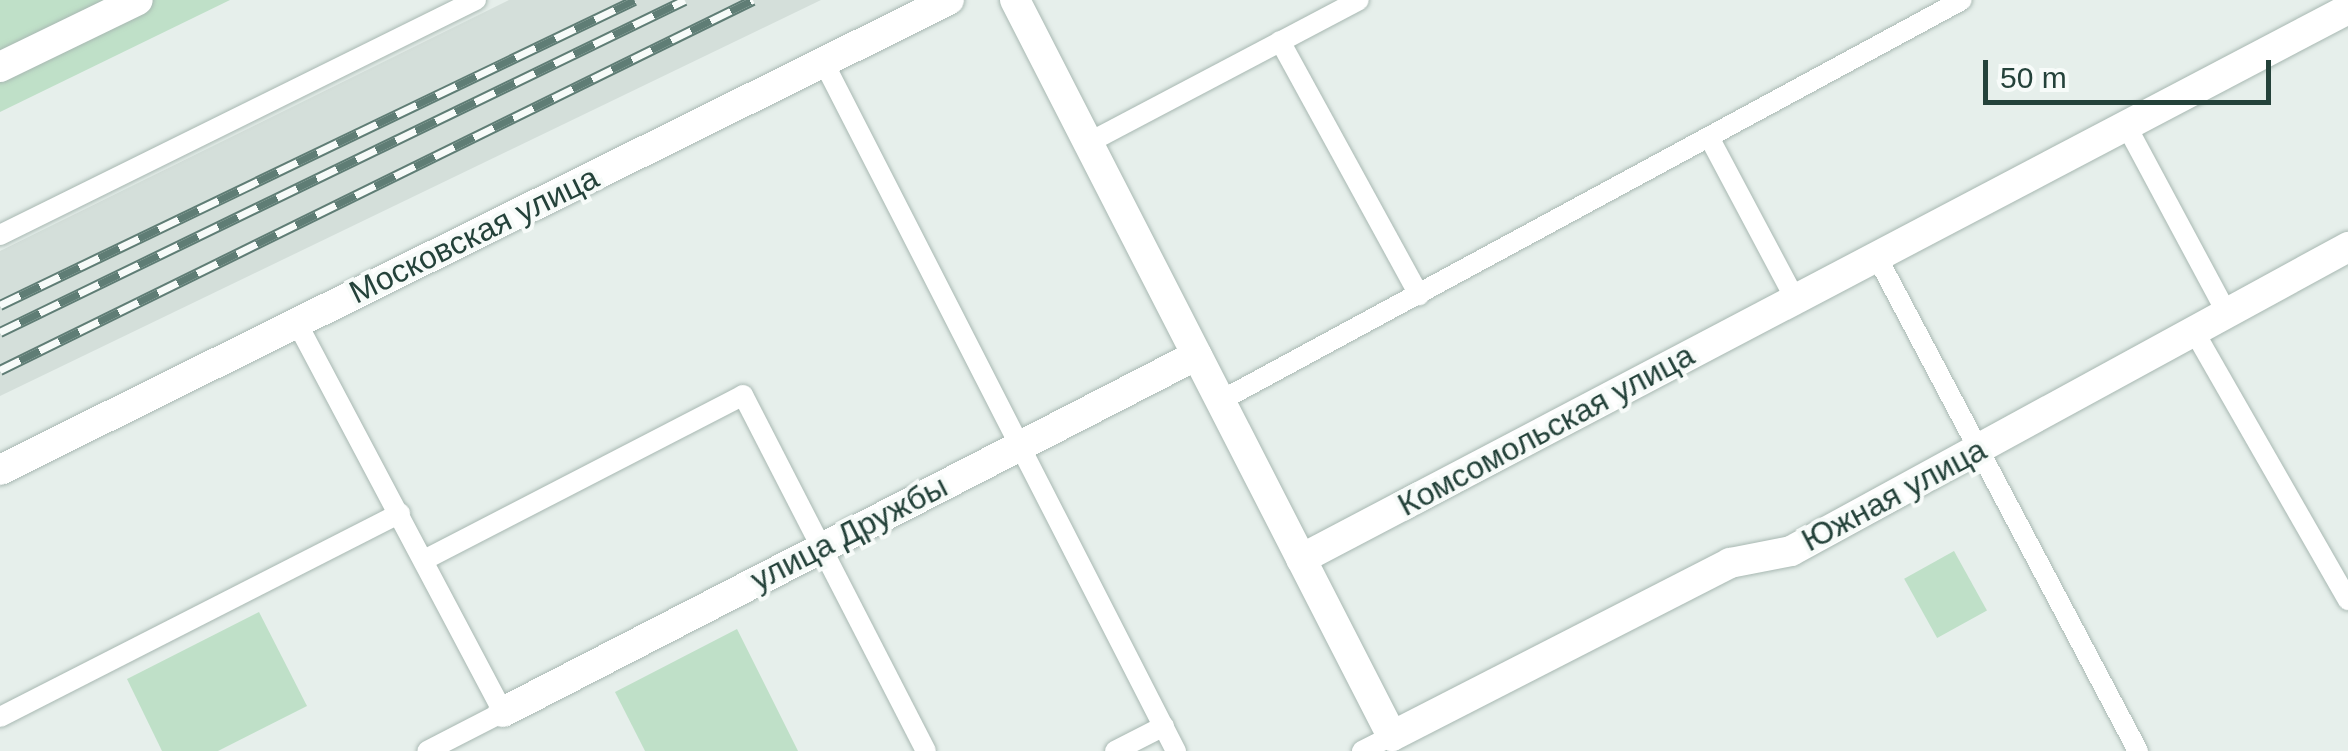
<!DOCTYPE html>
<meta charset="utf-8">
<style>
body{margin:0}
#map{position:relative;width:2348px;height:751px;overflow:hidden;background:#e6efeb;font-family:Arial,sans-serif}
div>[style]{position:absolute}
[style*='--x']{left:calc(var(--x)*1px);top:calc(var(--y)*1px);width:calc(var(--w)*1px);rotate:calc(var(--a)*1deg)}
.built>*{inset:0;background:#d4dfda}
.green>*{inset:0;background:#bfe0c8;transform-origin:0 0}
.roads{filter:drop-shadow(0 0 2px #a8b8b2) drop-shadow(0 0 2px #a8b8b2)}
.lane>*{height:20px;margin:-10px;padding:0 10px;transform-origin:10px;border-radius:10px;background:#fff}
.street>*{height:30px;margin:-15px;padding:0 15px;transform-origin:15px;border-radius:15px;background:#fff}
.rail>*{height:11px;margin-top:-5.5px;transform-origin:0;background:repeating-linear-gradient(90deg,#f7fbf9 0 22px,#5f7d75 0 44px);box-sizing:border-box;border-block:2px solid #5f7d75}
span{translate:-50% -50%;white-space:nowrap;text-align:center;line-height:1.15;-webkit-text-stroke:8px #f7fbf9;paint-order:stroke}
.street-label{font-size:32px;color:#24423a}
.scale{position:absolute;left:1983px;top:60px;width:288px;height:45px;box-sizing:border-box;border:5px solid #24423a;border-top:0;padding-left:12px;font-size:30px;line-height:35px;white-space:nowrap;color:#24423a;-webkit-text-stroke:8px #f7fbf9;paint-order:stroke}
</style>
<div id="map">
<div class="built">
<i style="clip-path:polygon(509px 0,821px 0,0 396px,0 251px)"></i>
</div>
<div class="green">
<i style="clip-path:polygon(0 0,230px 0,0 112px)"></i>
<i style="left:1954px;top:551px;width:68px;height:57px;rotate:61deg"></i>
<i style="clip-path:polygon(259px 612px,307px 706px,218px 751px,162px 751px,127px 679px)"></i>
<i style="clip-path:polygon(737px 629px,798px 751px,645px 751px,615px 692px)"></i>
</div>
<div class="roads">
<div class="lane">
<i style="--x:1280;--y:41;--w:290;--a:61.3"></i>
<i style="--x:823;--y:61;--w:775;--a:62.91"></i>
<i style="--x:2126;--y:125;--w:216;--a:61.8"></i>
<i style="--x:1710;--y:139;--w:181;--a:62"></i>
<i style="--x:1088;--y:143;--w:306;--a:-27.8"></i>
<i style="--x:0;--y:235;--w:531;--a:-26.28"></i>
<i style="--x:1877;--y:257;--w:559;--a:62.15"></i>
<i style="--x:297;--y:323;--w:440;--a:62.1"></i>
<i style="--x:503;--y:712;--w:85;--a:152.8"></i>
<i style="--x:2195;--y:333;--w:308;--a:60.2"></i>
<i style="--x:1220;--y:401;--w:843;--a:-28.39"></i>
<i style="--x:424;--y:560;--w:359;--a:-27.3"></i>
<i style="--x:743;--y:395;--w:400;--a:62.8"></i>
<i style="--x:0;--y:717;--w:449;--a:-27"></i>
<i style="--x:1115;--y:751;--w:55;--a:-27"></i>
<i style="--x:1362;--y:751;--w:34;--a:-27"></i>
</div>
<div class="street">
<i style="--x:1015;--y:0;--w:827;--a:62.88"></i>
<i style="--x:1392;--y:736;--w:380;--a:-27.1"></i>
<i style="--x:1730;--y:563;--w:62;--a:-11.1"></i>
<i style="--x:1791;--y:551;--w:635;--a:-28.62"></i>
<i style="--x:0;--y:67;--w:153;--a:-25.9"></i>
<i style="--x:0;--y:470;--w:1059;--a:-26.35"></i>
<i style="--x:1301;--y:559;--w:1183;--a:-27.71"></i>
<i style="--x:503;--y:712;--w:780;--a:-27.22"></i>
</div>
</div>
<div class="rail">
<i style="--x:0;--y:305;--w:704;--a:-25.66"></i>
<i style="--x:0;--y:332;--w:761;--a:-25.86"></i>
<i style="--x:0;--y:370;--w:839;--a:-26.17"></i>
</div>
<div class="street-label">
<span style="left:474px;top:235px;rotate:-26deg">Московская улица</span>
<span style="left:1546px;top:430px;rotate:-28deg">Комсомольская улица</span>
<span style="left:1894px;top:495px;rotate:-28deg">Южная улица</span>
<span style="left:849px;top:533px;rotate:-27deg">улица Дружбы</span>
</div>
<div class="scale">50 m</div>
</div>
